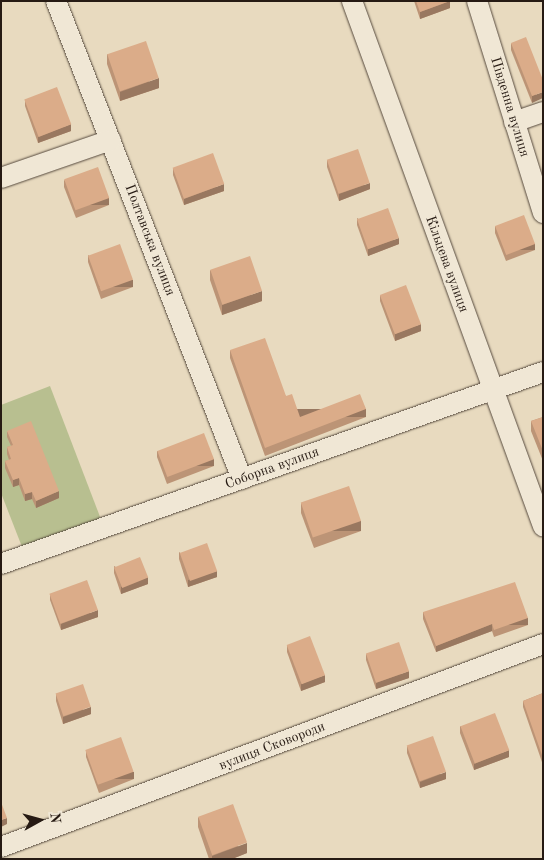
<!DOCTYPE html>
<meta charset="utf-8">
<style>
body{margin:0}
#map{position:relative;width:544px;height:860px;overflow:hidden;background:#e8dabf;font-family:"Old Standard TT",serif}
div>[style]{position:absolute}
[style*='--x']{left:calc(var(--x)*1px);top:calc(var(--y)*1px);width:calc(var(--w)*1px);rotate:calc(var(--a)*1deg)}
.green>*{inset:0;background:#b8bf90}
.roads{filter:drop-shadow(0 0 1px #564a3e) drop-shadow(0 0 1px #564a3e)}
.street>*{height:20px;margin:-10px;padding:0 10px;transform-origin:10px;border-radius:10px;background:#f0e7d5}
.wall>*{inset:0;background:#bc9476}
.shaded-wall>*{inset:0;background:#997860;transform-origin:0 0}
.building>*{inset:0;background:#dbac89;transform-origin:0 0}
span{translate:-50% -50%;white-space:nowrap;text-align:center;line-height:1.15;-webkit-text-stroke:4.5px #f0e7d5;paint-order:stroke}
.street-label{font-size:14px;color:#261a13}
.frame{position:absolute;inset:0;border:2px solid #261a13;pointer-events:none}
.north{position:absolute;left:15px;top:795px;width:50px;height:50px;-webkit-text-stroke:4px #f0e7d5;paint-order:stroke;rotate:83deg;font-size:14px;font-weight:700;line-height:20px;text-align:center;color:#261a13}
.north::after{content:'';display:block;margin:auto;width:18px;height:22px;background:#261a13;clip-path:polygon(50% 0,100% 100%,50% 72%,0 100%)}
</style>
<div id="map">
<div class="green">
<i style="clip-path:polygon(50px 386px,102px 522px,24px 552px,1px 493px,1px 405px)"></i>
</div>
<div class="roads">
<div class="street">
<i style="--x:56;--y:1;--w:513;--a:68.74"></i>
<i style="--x:352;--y:1;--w:559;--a:70.01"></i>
<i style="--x:477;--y:1;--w:222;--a:72.7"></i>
<i style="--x:514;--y:122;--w:31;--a:-19"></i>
<i style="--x:1;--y:178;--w:116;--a:-19.1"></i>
<i style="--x:1;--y:564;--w:575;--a:-19.51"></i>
<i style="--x:1;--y:847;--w:579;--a:-20.53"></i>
</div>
</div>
<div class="wall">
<i style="clip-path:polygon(414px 1px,450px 1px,450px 8px,420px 19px)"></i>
<i style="clip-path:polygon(511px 43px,543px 80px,532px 103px,511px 50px)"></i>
<i style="clip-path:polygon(107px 54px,159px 88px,120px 101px,107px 64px)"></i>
<i style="clip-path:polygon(25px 100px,71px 131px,38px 143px,25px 106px)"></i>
<i style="clip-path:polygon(327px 160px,370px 189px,339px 201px,327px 167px)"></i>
<i style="clip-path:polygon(173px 168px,224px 191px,184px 205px,173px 175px)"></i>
<i style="clip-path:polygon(64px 180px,109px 205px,76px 218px,64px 187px)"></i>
<i style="clip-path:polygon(357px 218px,399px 244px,368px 256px,357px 225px)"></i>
<i style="clip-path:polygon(495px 226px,535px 250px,506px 261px,495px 233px)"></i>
<i style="clip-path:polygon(88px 255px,133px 287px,101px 299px,88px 262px)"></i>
<i style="clip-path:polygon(210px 270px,262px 301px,222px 315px,210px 280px)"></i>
<i style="clip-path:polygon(380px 295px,421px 331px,395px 341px,380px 301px)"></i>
<i style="clip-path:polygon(230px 350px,286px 396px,300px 417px,366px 417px,265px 456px,230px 358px)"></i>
<i style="clip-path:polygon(543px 417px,543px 461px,531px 431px,531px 421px)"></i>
<i style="clip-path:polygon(7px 431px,59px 498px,36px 508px,32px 499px,25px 501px,19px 485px,13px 487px,5px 468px,5px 461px,9px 460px,7px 454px,7px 447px,11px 446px,7px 437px)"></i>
<i style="clip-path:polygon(157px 451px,214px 466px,167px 484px,157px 457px)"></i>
<i style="clip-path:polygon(301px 503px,361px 531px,314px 548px,301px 513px)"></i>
<i style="clip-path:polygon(179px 552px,217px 577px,188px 587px,179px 559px)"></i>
<i style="clip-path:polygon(114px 566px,148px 584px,121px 594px,114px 573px)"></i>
<i style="clip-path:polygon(50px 594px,98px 617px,61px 630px,50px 600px)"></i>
<i style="clip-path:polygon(423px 612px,528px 625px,494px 637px,492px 631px,436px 652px,423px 619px)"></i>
<i style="clip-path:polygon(287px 645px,325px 682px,301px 691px,287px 652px)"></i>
<i style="clip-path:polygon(366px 654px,409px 678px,376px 689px,366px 660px)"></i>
<i style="clip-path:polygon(543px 693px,543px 765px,523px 707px,523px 701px)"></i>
<i style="clip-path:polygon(56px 694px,91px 714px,63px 724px,56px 701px)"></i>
<i style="clip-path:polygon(460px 726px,509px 757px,474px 770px,460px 733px)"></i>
<i style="clip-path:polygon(407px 746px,446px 779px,420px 788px,407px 753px)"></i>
<i style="clip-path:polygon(86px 751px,134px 779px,99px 793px,86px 757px)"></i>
<i style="clip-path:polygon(198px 817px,247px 853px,232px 859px,209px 859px,198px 827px)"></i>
</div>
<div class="shaded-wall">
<i style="clip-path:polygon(450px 1px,450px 8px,420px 19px,420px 12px)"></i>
<i style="clip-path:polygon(159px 78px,159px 88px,120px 101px,120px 92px)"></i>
<i style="clip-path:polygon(543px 92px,543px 98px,532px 103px,532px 96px)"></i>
<i style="clip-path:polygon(71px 124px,71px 131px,38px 143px,38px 137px)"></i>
<i style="clip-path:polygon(370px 183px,370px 189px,339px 201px,339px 194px)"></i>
<i style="clip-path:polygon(224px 184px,224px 191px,184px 205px,184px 199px)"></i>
<i style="left:109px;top:198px;width:7px;height:35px;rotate:90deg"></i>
<i style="clip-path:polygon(399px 238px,399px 244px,368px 256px,368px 249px)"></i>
<i style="left:535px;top:244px;width:6px;height:31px;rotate:90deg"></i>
<i style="left:133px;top:280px;width:7px;height:34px;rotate:90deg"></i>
<i style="clip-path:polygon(262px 291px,262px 301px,222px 315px,222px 305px)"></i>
<i style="clip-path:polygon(421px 324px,421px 331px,395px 341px,395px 334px)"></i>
<i style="left:366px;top:409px;width:8px;height:108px;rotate:90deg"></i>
<i style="left:214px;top:459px;width:7px;height:50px;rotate:90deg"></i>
<i style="clip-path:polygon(19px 478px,19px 485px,13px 487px,13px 480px)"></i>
<i style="clip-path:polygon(59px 491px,59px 498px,36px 508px,36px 501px)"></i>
<i style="clip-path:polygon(32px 492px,32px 499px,25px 501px,25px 494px)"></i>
<i style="left:361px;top:521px;width:10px;height:50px;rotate:90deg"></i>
<i style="clip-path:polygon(217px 571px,217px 577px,188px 587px,188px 580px)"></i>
<i style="clip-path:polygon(148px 577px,148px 584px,121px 594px,121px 587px)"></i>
<i style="clip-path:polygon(98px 610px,98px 617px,61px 630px,61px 624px)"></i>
<i style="left:528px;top:618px;width:7px;height:36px;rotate:90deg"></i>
<i style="clip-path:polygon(492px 624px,492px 631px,436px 652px,436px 646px)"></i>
<i style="clip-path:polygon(409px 671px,409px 678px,376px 689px,376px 683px)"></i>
<i style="clip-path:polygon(325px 675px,325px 682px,301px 691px,301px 684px)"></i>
<i style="clip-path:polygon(91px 707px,91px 714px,63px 724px,63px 717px)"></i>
<i style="clip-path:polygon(509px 750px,509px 757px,474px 770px,474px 764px)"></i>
<i style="left:134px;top:772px;width:7px;height:38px;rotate:90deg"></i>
<i style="clip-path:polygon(446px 772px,446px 779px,420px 788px,420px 782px)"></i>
<i style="clip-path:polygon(7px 818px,7px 824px,1px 827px,1px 820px)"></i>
<i style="clip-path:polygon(247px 843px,247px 853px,232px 859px,212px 859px,212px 856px)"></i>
</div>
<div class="building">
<i style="clip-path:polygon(416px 1px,450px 1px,420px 12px)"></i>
<i style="clip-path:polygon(526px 37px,543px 80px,543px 92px,532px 96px,511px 43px)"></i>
<i style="left:146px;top:41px;width:39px;height:41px;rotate:71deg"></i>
<i style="left:57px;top:87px;width:40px;height:35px;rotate:69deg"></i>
<i style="left:358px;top:149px;width:36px;height:33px;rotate:71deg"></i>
<i style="left:213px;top:153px;width:33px;height:43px;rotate:70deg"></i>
<i style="left:98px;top:167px;width:33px;height:36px;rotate:70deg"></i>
<i style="left:388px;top:208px;width:32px;height:33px;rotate:70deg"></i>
<i style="left:524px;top:215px;width:31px;height:31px;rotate:69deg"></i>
<i style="left:120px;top:244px;width:38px;height:34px;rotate:70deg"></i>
<i style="left:250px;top:256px;width:37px;height:42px;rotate:71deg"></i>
<i style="left:406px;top:285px;width:42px;height:28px;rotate:69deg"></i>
<i style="clip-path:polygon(265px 338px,286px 396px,292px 394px,300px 417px,360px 394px,366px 409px,265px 448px,230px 350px)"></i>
<i style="clip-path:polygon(543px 417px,543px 451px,531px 421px)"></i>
<i style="clip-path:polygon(31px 421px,59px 491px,36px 501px,32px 492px,25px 494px,19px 478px,13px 480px,5px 461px,11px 459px,7px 447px,13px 445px,7px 431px)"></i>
<i style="left:204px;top:433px;width:28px;height:50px;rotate:69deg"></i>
<i style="left:349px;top:486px;width:37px;height:51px;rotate:71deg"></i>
<i style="left:207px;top:543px;width:30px;height:29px;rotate:70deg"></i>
<i style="left:140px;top:557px;width:22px;height:28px;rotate:68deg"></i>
<i style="left:87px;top:580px;width:32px;height:40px;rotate:70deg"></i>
<i style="clip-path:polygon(515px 582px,528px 618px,494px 630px,492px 624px,436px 646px,423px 612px)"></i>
<i style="left:310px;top:636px;width:42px;height:25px;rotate:69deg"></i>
<i style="left:399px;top:642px;width:31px;height:35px;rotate:71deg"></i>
<i style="left:83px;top:684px;width:24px;height:29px;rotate:71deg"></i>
<i style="clip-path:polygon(543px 693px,543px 758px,523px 701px)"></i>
<i style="left:495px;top:713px;width:40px;height:37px;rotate:69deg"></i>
<i style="left:433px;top:736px;width:38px;height:28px;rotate:70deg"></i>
<i style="left:121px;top:737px;width:37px;height:38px;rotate:70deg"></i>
<i style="clip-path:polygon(1px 802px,7px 818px,1px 820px)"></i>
<i style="left:233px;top:804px;width:41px;height:37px;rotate:70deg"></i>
</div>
<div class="street-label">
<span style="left:510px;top:107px;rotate:73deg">Південна вулиця</span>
<span style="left:150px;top:240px;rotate:69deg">Полтавська вулиця</span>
<span style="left:447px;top:264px;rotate:70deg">Кільцева вулиця</span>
<span style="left:272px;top:468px;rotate:-20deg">Соборна вулиця</span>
<span style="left:272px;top:746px;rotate:-21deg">вулиця Сковороди</span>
</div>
<div class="frame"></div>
<div class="north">N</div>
</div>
